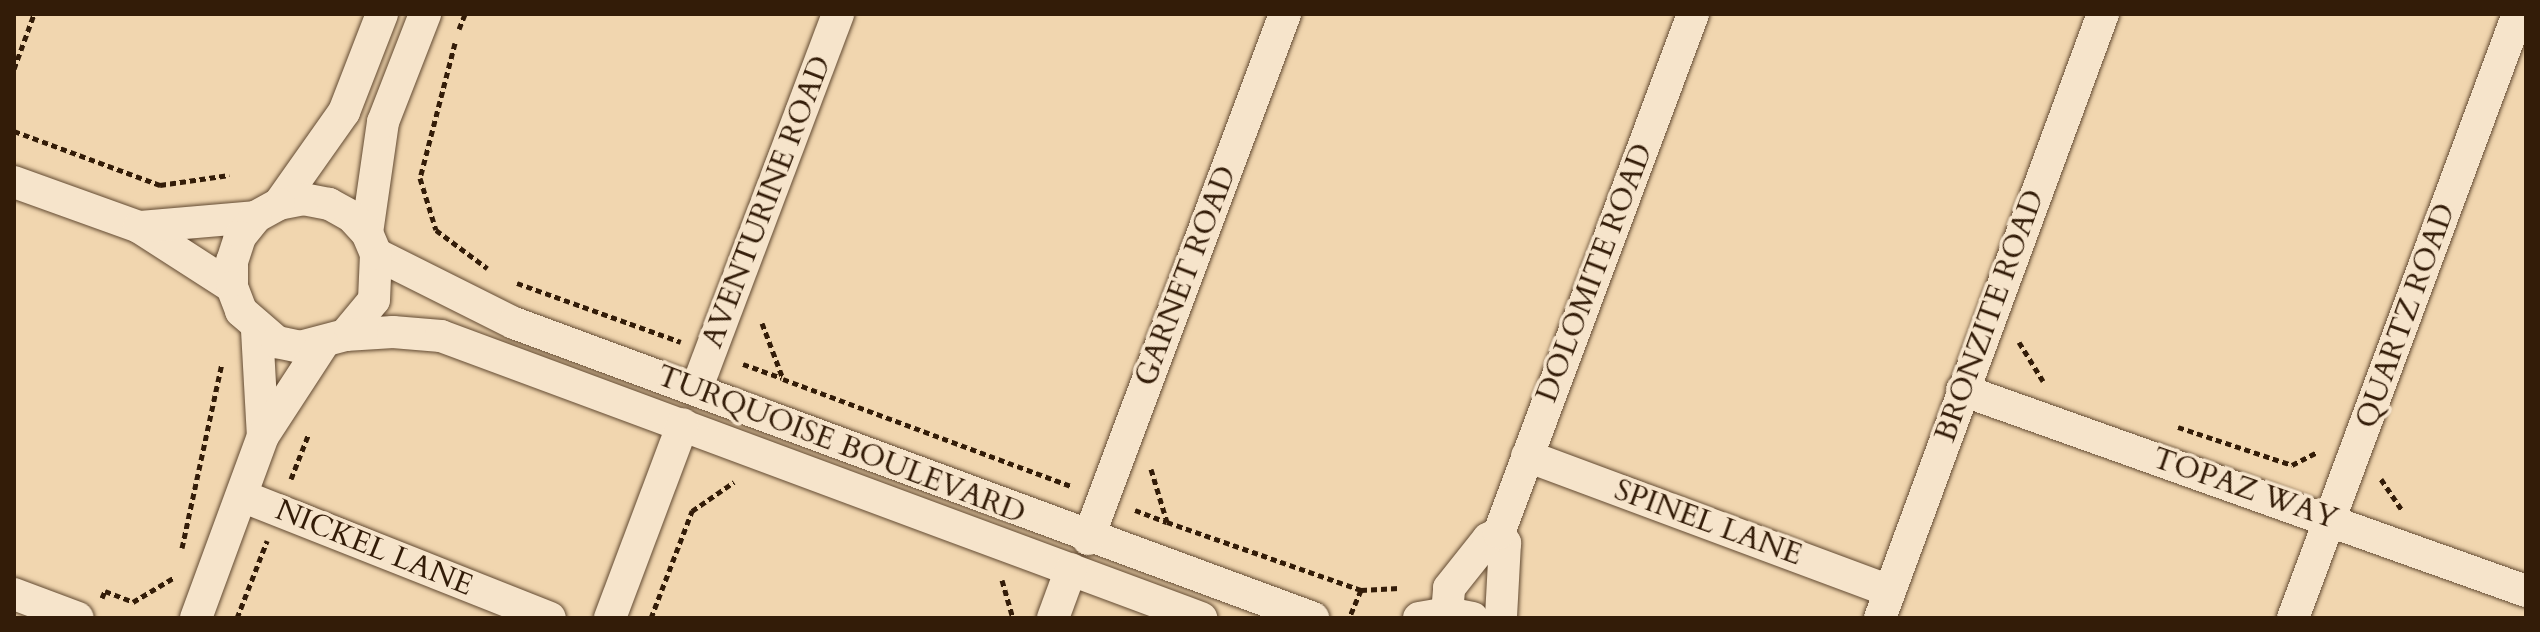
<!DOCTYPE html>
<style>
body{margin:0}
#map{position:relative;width:2540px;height:632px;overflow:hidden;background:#f1d6af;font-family:Cardo,serif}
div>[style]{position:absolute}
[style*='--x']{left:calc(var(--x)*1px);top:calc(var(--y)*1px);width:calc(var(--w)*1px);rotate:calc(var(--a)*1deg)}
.path>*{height:5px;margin-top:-2.5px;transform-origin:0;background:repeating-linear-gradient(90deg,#331c08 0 6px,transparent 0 10px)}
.roads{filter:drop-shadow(0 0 2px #624a32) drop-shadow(0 0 2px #624a32)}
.street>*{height:32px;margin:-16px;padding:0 16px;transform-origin:16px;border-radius:16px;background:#f6e4cb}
span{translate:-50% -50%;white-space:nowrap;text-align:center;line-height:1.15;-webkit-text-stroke:7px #f6e4cb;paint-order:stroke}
.street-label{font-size:30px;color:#331c08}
.frame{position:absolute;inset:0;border:16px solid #331c08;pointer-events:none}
</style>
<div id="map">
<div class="path">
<i style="--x:459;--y:29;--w:16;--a:-68"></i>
<i style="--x:455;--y:43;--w:139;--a:104.5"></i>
<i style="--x:420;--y:178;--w:54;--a:72.9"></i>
<i style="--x:436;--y:230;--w:64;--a:36.7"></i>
<i style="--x:14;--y:69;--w:59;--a:-70"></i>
<i style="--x:14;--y:131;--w:156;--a:20.3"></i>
<i style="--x:160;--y:185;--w:70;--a:-8.2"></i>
<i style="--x:517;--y:283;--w:174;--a:19.8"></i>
<i style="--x:762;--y:323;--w:60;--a:69.4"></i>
<i style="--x:783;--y:379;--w:309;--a:20.4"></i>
<i style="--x:2019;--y:342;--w:46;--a:58.4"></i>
<i style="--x:743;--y:364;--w:41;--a:19.7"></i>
<i style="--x:2178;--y:427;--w:120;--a:18.4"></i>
<i style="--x:2292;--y:465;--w:29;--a:-27"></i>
<i style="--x:1151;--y:469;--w:55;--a:73.2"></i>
<i style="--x:1167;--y:522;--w:206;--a:19.3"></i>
<i style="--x:1361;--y:590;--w:30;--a:113"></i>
<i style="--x:291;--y:479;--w:49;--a:-68.6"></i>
<i style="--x:2381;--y:479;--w:37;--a:56"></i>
<i style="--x:1135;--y:510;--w:34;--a:21"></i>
<i style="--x:182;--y:548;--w:189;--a:-77.8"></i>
<i style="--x:1002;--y:580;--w:40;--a:74"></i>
<i style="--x:1361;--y:590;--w:38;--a:-3"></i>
<i style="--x:102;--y:598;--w:8;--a:-67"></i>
<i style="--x:105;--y:591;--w:30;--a:21"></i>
<i style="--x:133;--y:602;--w:49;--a:-30.8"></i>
<i style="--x:237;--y:618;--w:83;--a:-68.7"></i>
<i style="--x:651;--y:618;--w:115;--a:-69"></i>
<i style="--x:692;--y:511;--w:51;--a:-34.6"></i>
</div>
<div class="roads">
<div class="street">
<i style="--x:14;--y:182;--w:133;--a:19.8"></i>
<i style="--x:139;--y:227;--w:111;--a:32.8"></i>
<i style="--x:279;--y:204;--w:113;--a:-54.8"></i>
<i style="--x:344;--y:112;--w:105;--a:-68.8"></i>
<i style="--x:139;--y:227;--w:117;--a:-4.9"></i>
<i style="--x:367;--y:233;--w:112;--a:-81.8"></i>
<i style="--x:383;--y:122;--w:116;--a:-68.7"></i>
<i style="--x:376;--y:254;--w:154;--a:26.6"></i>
<i style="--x:514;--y:323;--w:852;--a:20.26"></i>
<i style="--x:257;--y:330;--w:106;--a:86.8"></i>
<i style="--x:345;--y:335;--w:45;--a:-50.4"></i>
<i style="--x:374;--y:300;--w:46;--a:-87.5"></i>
<i style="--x:376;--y:254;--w:23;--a:-113"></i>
<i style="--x:367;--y:233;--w:23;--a:-133"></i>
<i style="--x:351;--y:216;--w:25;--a:-151"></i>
<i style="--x:329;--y:204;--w:25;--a:-169"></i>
<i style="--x:304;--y:199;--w:25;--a:169"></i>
<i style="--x:279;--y:204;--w:26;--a:151"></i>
<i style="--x:256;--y:217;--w:26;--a:129"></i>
<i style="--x:240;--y:237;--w:25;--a:108"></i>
<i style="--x:232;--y:261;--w:26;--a:90"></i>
<i style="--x:232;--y:287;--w:26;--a:69"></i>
<i style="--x:241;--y:311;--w:48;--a:40.7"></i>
<i style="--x:277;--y:342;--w:24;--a:12"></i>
<i style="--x:300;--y:347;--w:47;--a:-14.9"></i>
<i style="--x:345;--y:335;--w:48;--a:-3.6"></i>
<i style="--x:393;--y:332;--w:48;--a:4.8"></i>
<i style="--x:441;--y:336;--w:811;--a:20.36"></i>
<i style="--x:696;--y:390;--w:402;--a:-69.3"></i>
<i style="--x:1962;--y:390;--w:599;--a:19.62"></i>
<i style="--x:1527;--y:456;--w:387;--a:20.4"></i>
<i style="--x:242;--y:496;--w:331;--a:21.6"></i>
<i style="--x:1499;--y:533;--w:12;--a:59"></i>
<i style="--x:1505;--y:543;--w:75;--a:93.1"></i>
<i style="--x:1088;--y:539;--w:561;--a:-69.43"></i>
<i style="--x:14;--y:594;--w:68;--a:20.6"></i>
<i style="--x:1447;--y:613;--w:25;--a:-85"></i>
<i style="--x:1449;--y:588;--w:63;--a:-51.5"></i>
<i style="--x:1488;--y:539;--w:13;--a:-29"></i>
<i style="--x:1499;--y:533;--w:554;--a:-69.5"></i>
<i style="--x:196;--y:618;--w:194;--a:-69.8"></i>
<i style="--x:263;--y:436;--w:110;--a:-56.9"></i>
<i style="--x:610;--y:618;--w:207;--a:-69.4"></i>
<i style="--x:1053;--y:618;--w:52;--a:-69.8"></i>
<i style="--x:1419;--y:618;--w:28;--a:-10"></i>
<i style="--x:1447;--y:613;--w:26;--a:11"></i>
<i style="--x:1880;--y:618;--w:644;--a:-69.74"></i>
<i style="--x:2293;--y:618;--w:645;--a:-69.57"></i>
</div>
</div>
<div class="street-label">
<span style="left:767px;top:202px;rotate:-69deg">AVENTURINE ROAD</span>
<span style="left:1595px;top:273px;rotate:-69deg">DOLOMITE ROAD</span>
<span style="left:1186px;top:276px;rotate:-69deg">GARNET ROAD</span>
<span style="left:1990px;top:316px;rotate:-70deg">BRONZITE ROAD</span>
<span style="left:2406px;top:316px;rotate:-70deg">QUARTZ ROAD</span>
<span style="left:841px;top:445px;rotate:21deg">TURQUOISE BOULEVARD</span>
<span style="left:2245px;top:489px;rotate:19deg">TOPAZ WAY</span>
<span style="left:1708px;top:523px;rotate:20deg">SPINEL LANE</span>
<span style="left:374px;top:548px;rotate:22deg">NICKEL LANE</span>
</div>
<div class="frame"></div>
</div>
